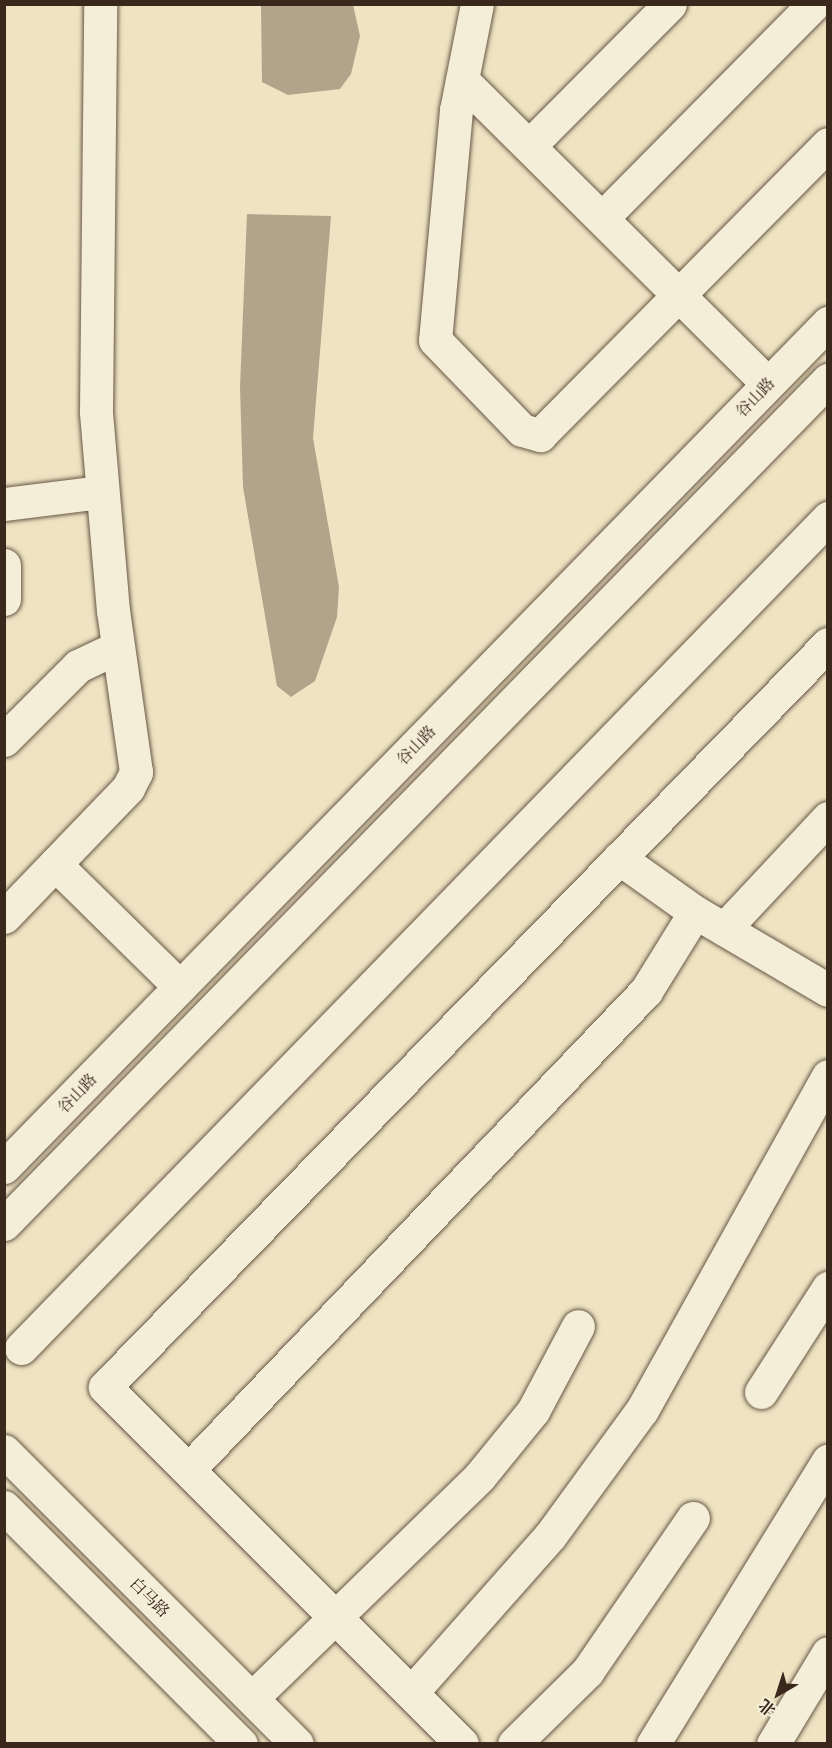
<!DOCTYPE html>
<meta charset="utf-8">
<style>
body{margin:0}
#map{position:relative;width:832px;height:1748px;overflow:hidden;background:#eee4c2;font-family:"Libre Caslon Text","Noto Serif SC",serif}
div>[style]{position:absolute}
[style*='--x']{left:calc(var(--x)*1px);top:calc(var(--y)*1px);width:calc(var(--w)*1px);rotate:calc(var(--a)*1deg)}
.water>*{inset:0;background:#b1a48a}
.roads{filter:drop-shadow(0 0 2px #685746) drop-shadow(0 0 2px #685746)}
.minor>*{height:33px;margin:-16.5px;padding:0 16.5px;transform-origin:16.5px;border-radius:16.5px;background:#f4edd7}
span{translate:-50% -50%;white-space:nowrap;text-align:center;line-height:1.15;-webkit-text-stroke:5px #f4edd7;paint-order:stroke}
.street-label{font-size:16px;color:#3b281d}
.frame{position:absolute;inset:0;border:6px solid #3b281d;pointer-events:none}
.north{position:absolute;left:748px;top:1664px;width:60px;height:60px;-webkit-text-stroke:4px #f4edd7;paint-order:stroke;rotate:219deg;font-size:16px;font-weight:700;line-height:24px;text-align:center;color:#3b281d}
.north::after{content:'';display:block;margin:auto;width:21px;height:27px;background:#3b281d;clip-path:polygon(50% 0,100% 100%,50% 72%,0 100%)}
</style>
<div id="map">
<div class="water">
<i style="clip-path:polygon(353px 5px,360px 36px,351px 74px,340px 89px,288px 95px,262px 82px,261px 5px)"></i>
<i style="clip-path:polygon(247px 214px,331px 216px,313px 438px,339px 587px,337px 617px,315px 681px,291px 697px,277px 686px,243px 487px,240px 387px)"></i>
</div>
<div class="roads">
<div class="minor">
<i style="--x:477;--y:4;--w:108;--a:101.2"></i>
<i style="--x:456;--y:110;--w:231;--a:95.2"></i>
<i style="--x:435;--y:340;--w:125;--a:46"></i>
<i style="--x:522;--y:430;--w:19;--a:16"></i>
<i style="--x:540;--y:435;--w:409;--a:-45.3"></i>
<i style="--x:462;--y:80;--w:431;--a:44.8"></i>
<i style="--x:529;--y:146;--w:200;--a:-45.2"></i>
<i style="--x:602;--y:218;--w:301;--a:-45.3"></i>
<i style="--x:4;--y:504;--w:98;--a:-7.1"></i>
<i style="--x:4;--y:565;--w:34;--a:90"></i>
<i style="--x:4;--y:740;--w:105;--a:-45"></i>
<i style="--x:78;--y:666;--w:44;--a:-25.4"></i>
<i style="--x:619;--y:858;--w:93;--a:35.4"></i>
<i style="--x:695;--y:912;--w:154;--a:30.4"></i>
<i style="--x:55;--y:864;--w:175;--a:44.5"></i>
<i style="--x:4;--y:917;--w:179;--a:-46.1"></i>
<i style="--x:128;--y:788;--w:18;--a:-63"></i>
<i style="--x:136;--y:772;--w:163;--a:-98.1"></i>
<i style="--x:113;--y:611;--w:201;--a:-94.9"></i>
<i style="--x:96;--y:411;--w:407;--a:-89.4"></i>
<i style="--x:724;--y:929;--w:152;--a:-46.9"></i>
<i style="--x:4;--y:1167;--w:1180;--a:-45.69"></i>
<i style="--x:4;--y:1224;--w:1180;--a:-45.69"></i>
<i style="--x:21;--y:1348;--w:1158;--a:-45.8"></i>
<i style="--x:761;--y:1392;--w:124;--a:-57.2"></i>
<i style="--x:4;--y:1451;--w:414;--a:45"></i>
<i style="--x:188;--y:1470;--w:663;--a:-46.28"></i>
<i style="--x:646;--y:991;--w:93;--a:-58.2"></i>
<i style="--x:4;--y:1507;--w:335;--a:45"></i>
<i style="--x:411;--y:1693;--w:210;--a:-48.5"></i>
<i style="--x:550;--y:1536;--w:156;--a:-53.9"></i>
<i style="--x:642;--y:1410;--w:382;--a:-60.9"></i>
<i style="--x:252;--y:1698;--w:318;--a:-44.2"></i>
<i style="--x:480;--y:1476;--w:84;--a:-50.8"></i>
<i style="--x:533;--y:1411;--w:96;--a:-62.1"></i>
<i style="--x:462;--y:1744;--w:505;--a:-135"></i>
<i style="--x:105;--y:1387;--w:1037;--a:-45.78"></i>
<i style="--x:514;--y:1744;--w:103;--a:-44.6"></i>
<i style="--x:587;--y:1672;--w:187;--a:-55.5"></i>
<i style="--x:653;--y:1744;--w:333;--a:-58.3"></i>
<i style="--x:773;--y:1744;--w:106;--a:-58.9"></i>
</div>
</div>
<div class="street-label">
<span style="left:755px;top:397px;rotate:-46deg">谷山路</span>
<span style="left:416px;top:745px;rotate:-46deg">谷山路</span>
<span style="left:77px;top:1093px;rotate:-46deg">谷山路</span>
<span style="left:150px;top:1597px;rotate:45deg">白马路</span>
</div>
<div class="frame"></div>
<div class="north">北</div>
</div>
